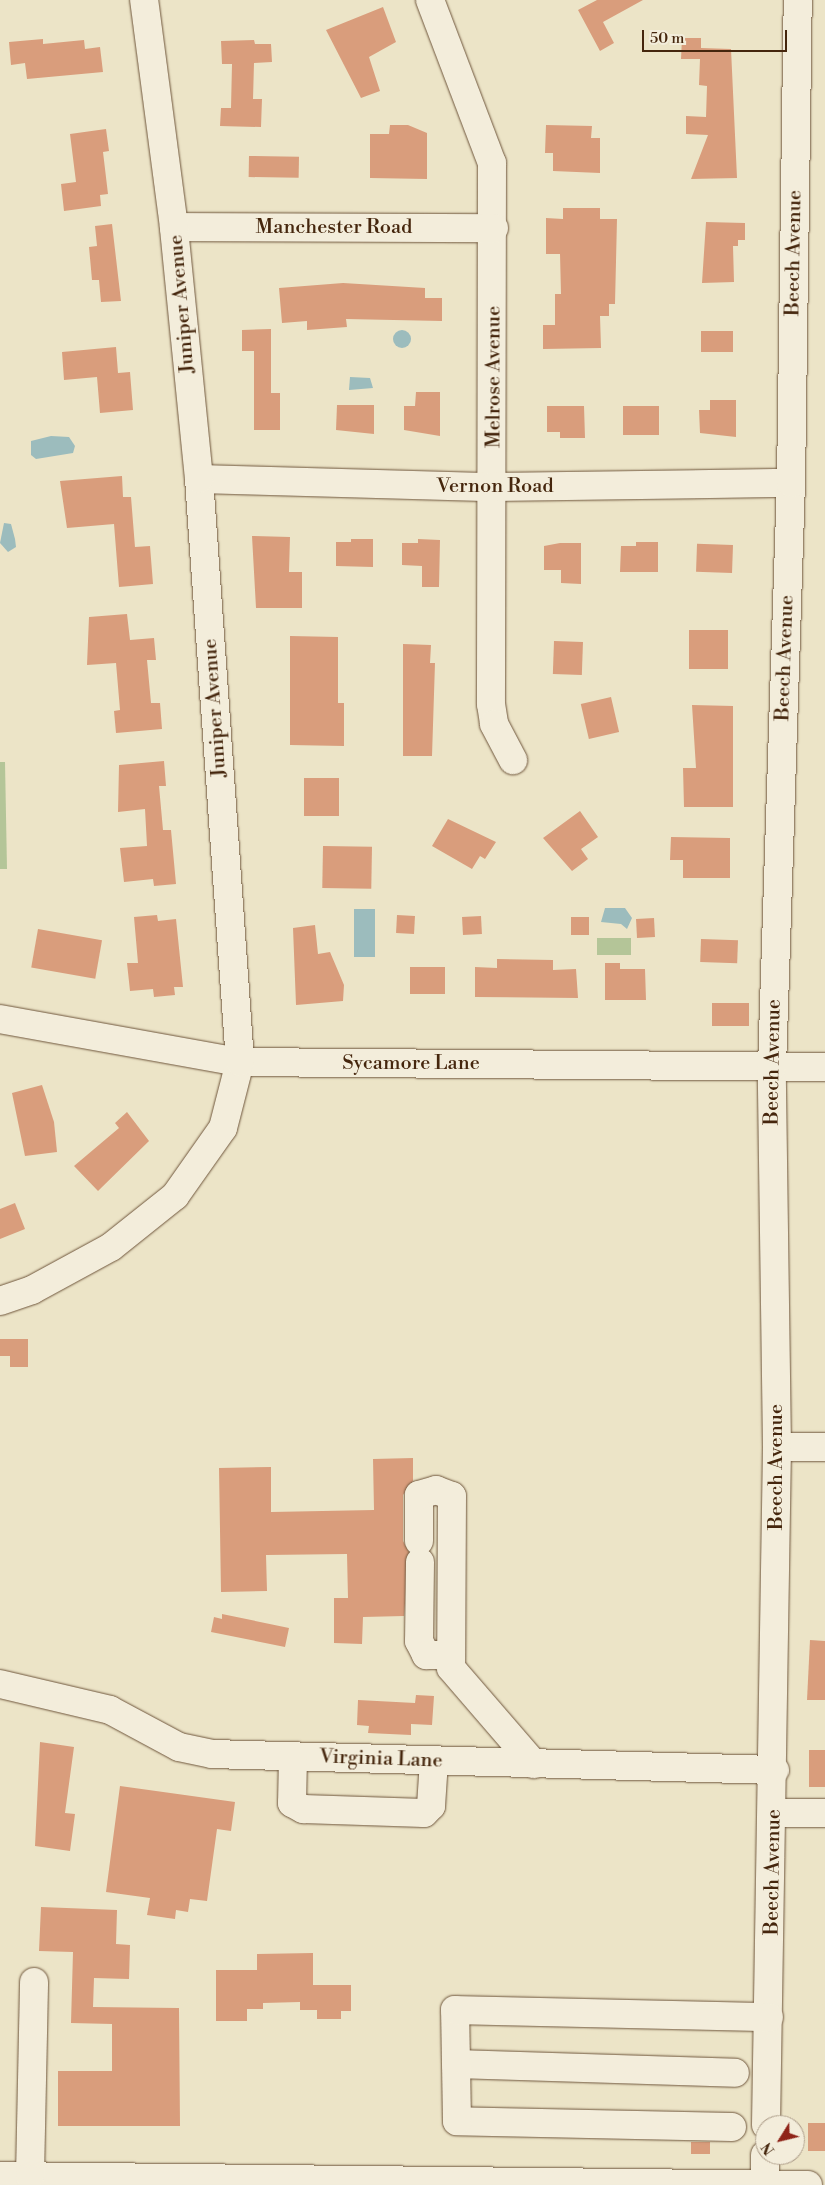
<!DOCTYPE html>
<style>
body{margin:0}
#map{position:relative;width:825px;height:2185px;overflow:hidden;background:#ece4c7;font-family:"Libre Bodoni",serif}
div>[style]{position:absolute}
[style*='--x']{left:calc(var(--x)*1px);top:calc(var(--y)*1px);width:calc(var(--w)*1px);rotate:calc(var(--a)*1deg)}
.green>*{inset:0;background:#b4c598;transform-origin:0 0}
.water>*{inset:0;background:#9cbcbd;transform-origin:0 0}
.round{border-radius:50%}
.building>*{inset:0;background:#d99d7c;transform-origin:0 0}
.roads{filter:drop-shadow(0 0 1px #6f563c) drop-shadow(0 0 1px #6f563c)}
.minor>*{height:28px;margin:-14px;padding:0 14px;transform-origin:14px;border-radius:14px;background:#f3eddb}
span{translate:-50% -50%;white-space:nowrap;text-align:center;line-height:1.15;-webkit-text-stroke:4px #f3eddb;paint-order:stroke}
.street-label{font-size:20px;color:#45260d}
.north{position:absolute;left:755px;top:2115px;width:50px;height:50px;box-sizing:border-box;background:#f3eddb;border:1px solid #ad9d89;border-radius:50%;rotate:234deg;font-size:14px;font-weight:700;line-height:20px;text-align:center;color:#45260d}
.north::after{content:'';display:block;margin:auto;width:18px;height:22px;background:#8f2418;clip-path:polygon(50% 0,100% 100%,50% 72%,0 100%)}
.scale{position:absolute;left:642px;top:30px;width:145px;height:22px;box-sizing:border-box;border:2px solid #45260d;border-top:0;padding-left:6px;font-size:15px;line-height:18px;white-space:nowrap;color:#45260d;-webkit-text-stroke:4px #f3eddb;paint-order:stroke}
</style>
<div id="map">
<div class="green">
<i style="clip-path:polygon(0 762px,5px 762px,7px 869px,0 869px)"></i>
<i style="left:597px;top:938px;width:34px;height:17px"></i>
</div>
<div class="water">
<i class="round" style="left:393px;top:330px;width:18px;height:18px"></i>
<i style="clip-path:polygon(350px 377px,370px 378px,373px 388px,349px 390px)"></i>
<i style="clip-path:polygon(51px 436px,69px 437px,75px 446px,73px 453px,36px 459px,31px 455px,31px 441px)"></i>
<i style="clip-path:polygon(4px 523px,11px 524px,15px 539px,16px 547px,8px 552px,0 543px)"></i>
<i style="clip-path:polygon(605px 908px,625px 908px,632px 918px,627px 929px,621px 924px,601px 922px)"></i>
<i style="left:354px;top:909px;width:21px;height:48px"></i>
</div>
<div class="building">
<i style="clip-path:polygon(597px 0,643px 0,603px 22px,614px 43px,600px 51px,578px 10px)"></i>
<i style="clip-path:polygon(383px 7px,396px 42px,369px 57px,380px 91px,361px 98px,326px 30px)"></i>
<i style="clip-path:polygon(682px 38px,701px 38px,701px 48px,731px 49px,737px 178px,691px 179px,708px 135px,686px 134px,686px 116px,706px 117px,707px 86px,699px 85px,700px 59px,681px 59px)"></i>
<i style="clip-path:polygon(43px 39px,43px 44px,84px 40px,85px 49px,100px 47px,103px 72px,27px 79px,25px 63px,11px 65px,9px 42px)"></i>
<i style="clip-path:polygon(254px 40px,255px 44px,271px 44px,272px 62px,254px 63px,253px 99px,262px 99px,261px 127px,220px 126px,221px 108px,231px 108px,232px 64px,222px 64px,221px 41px)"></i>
<i style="clip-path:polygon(390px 125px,408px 125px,427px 133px,427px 179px,370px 178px,370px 134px,389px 134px)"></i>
<i style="clip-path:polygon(546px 125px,592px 126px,591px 138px,600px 138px,600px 173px,553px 171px,553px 153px,545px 153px)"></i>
<i style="clip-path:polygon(106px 129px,109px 151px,103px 152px,108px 194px,100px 195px,101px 206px,64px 211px,61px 184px,76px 182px,70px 134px)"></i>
<i style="left:249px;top:156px;width:50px;height:21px;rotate:1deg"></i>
<i style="clip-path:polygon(563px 208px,600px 208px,600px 219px,617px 219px,615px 304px,609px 304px,609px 316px,600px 316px,601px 348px,543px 349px,543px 325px,555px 325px,555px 294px,561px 294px,560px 254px,546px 254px,546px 218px,563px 219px)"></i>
<i style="clip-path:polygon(706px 222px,745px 223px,745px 240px,738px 240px,738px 246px,733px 246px,734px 282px,702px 283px)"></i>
<i style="clip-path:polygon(112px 224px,121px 301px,101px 302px,99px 280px,92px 280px,89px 247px,97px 246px,95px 226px)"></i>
<i style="clip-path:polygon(343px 283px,425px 288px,425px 298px,442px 298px,442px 321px,346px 319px,347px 327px,307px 330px,307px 321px,282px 323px,279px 288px)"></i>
<i style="clip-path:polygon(271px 329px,271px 393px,280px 393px,280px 430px,254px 430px,254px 351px,242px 351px,242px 330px)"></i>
<i style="left:701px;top:331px;width:32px;height:21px"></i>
<i style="clip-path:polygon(116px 347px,118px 373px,130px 372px,133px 410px,100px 413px,97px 377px,64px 380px,62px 352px)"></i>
<i style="clip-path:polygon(416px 392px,440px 392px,440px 436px,404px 430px,404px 406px,415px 406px)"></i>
<i style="clip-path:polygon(710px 400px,736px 400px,736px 437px,700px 433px,699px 410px,710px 410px)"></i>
<i style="clip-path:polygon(337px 405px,374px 405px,374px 434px,336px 430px)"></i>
<i style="clip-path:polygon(547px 406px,584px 406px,585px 438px,560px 438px,560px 432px,547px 432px)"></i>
<i style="left:623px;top:406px;width:36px;height:29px"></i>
<i style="clip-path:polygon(122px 476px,123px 497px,131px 497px,135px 547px,150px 546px,153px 584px,119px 587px,114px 524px,67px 528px,60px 481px)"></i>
<i style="clip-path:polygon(252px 536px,290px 537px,289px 572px,302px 572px,302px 608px,256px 608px)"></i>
<i style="clip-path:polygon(351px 539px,373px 539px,373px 567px,336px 566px,336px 542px,351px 542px)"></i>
<i style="clip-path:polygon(418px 539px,440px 540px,439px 587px,422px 587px,422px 566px,402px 565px,402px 543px,418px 543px)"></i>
<i style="clip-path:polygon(636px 542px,658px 542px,658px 572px,620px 572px,621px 546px,636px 546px)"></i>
<i style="clip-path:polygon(560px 543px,581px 543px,581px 584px,561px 583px,561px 570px,544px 570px,544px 546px)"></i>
<i style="left:733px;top:545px;width:28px;height:36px;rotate:92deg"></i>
<i style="clip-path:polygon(127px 614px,130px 640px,154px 638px,156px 660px,147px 660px,151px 703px,160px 703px,162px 729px,116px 733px,114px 711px,120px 710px,116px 663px,87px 665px,89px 617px)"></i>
<i style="left:689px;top:630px;width:39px;height:39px"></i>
<i style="clip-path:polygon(290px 636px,338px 637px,338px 703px,344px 703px,344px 746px,290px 745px)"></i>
<i style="left:554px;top:641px;width:29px;height:33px;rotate:2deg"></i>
<i style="clip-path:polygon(403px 644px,431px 645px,430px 663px,435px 663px,432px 756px,403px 756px)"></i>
<i style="left:611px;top:697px;width:36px;height:31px;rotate:77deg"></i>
<i style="clip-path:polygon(692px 705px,733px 706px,733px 807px,684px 807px,683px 768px,696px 768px)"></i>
<i style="clip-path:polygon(164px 761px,166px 786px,159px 786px,163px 830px,171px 830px,176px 884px,154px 886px,153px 879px,124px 882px,120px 848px,147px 846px,145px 809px,118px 812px,119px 765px)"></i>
<i style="left:304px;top:778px;width:35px;height:38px"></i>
<i style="clip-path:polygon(580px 811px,598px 837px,581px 849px,588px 859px,572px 871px,543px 838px)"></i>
<i style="clip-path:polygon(448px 819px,496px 842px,485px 859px,480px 856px,472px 869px,432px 846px)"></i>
<i style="clip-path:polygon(671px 837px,730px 838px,730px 878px,683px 878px,683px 860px,670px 860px)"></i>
<i style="left:323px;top:846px;width:49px;height:42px;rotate:1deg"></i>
<i style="clip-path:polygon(157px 915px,158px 921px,176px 919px,183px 987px,174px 987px,175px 995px,154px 997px,153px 989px,130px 991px,127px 963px,138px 963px,134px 917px)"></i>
<i style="left:397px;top:915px;width:18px;height:18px;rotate:3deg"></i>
<i style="left:481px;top:916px;width:18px;height:19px;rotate:87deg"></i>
<i style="left:571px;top:917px;width:18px;height:18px"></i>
<i style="left:654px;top:918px;width:19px;height:18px;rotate:87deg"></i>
<i style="clip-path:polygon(315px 925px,318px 954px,330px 952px,344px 985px,343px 1001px,296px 1005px,293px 928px)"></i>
<i style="left:38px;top:929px;width:65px;height:39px;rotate:10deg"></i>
<i style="left:701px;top:939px;width:37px;height:23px;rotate:2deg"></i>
<i style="clip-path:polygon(497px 959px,553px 960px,553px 970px,576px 969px,578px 998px,475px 997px,475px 967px,497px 968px)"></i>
<i style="clip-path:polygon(605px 963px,620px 963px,620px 969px,645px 969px,646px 1000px,605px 1000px)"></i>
<i style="left:410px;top:967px;width:35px;height:27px"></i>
<i style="left:712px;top:1003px;width:37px;height:23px"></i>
<i style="clip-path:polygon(42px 1085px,54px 1122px,57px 1152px,25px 1156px,12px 1093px)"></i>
<i style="clip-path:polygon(127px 1112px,149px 1141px,98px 1191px,74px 1166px,119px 1128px,115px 1123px)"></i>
<i style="clip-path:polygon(15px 1203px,25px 1229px,0 1239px,0 1209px)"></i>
<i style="clip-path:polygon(0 1339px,28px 1339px,28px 1367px,10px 1367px,10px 1356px,0 1356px)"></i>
<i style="clip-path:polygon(413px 1458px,413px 1481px,403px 1495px,403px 1541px,409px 1552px,404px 1616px,363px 1617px,362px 1644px,334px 1643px,334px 1598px,348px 1598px,347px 1554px,266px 1555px,267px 1591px,221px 1592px,219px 1468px,271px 1467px,271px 1512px,374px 1510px,373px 1459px)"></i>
<i style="clip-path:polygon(222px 1614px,289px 1628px,285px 1647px,211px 1632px,214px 1617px,222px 1619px)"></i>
<i style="clip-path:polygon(810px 1640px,825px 1641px,825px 1700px,807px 1700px)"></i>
<i style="clip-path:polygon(416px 1695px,434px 1696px,432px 1725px,411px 1724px,411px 1735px,368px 1733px,369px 1726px,357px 1725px,358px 1700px,415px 1703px)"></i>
<i style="clip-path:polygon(40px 1742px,74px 1747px,65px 1813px,75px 1814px,70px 1851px,35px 1846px)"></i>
<i style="left:809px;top:1750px;width:16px;height:37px"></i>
<i style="clip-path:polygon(120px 1786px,235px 1802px,231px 1831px,217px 1829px,207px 1901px,190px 1899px,188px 1912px,176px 1910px,175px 1919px,147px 1915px,150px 1898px,106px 1892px)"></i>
<i style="clip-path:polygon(41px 1907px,117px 1910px,116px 1944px,130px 1945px,129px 1979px,94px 1978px,93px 2007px,179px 2008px,180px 2126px,58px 2126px,58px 2071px,112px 2071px,112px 2024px,71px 2023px,73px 1952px,39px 1951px)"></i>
<i style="clip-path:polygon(313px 1953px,313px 1985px,351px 1985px,351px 2011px,341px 2011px,341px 2019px,317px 2019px,317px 2010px,300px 2010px,300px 2002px,263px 2003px,263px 2009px,247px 2009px,247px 2021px,216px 2021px,216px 1970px,257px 1970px,257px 1954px)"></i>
<i style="left:808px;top:2123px;width:17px;height:28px"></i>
<i style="left:691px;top:2142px;width:19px;height:12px"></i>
</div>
<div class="roads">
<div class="minor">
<i style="--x:430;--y:0;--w:174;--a:69.2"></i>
<i style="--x:492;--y:163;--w:541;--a:90.11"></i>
<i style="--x:491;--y:704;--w:20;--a:81"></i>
<i style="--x:494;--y:724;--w:41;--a:62.2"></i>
<i style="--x:174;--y:227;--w:320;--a:0.2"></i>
<i style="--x:199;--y:479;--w:294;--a:1.6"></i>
<i style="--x:493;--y:487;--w:298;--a:-0.8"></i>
<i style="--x:0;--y:1019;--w:244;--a:10.2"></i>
<i style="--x:240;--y:1062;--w:585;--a:0.49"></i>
<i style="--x:0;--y:1301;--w:34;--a:-19"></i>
<i style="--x:32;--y:1290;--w:90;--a:-28.6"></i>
<i style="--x:111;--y:1247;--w:82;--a:-38.6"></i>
<i style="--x:175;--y:1196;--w:83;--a:-54.8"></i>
<i style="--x:223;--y:1128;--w:68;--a:-75.6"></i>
<i style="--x:240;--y:1062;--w:584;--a:-94.02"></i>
<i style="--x:199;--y:479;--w:253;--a:-95.7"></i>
<i style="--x:174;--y:227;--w:229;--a:-97.5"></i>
<i style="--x:777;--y:1447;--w:48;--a:0"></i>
<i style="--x:419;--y:1541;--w:46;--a:-90"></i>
<i style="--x:419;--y:1495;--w:18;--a:-16"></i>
<i style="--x:436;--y:1490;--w:17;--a:21"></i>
<i style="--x:452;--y:1496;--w:172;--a:90.3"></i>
<i style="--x:451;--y:1668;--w:127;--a:49.2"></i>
<i style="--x:420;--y:1562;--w:79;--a:90.7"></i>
<i style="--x:419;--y:1641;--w:16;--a:63"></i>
<i style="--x:426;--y:1655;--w:25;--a:0"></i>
<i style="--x:0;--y:1684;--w:113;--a:13.3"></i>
<i style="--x:110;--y:1710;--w:78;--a:28.2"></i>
<i style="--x:179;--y:1747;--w:34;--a:12"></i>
<i style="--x:212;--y:1754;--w:563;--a:1.63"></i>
<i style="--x:293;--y:1757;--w:46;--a:91.2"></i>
<i style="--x:292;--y:1803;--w:13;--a:29"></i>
<i style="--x:303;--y:1809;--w:121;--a:1.9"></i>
<i style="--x:424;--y:1813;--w:10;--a:-45"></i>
<i style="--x:431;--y:1806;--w:45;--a:-86.2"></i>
<i style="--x:774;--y:1813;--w:51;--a:0"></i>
<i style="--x:456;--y:2064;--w:279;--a:1.8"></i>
<i style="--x:766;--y:2125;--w:678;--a:-89.07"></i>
<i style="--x:777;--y:1447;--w:380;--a:-90.8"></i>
<i style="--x:772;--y:1067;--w:584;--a:-88.14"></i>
<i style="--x:791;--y:483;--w:483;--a:-89.2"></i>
<i style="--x:732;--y:2127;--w:275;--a:-178.8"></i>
<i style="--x:457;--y:2121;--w:111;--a:-91"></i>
<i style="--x:455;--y:2010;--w:314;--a:1.3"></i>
<i style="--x:0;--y:2176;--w:808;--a:0.64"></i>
<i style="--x:30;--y:2176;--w:194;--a:-88.8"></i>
<i style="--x:765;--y:2183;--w:28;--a:-90"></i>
</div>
</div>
<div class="street-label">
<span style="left:334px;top:227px">Manchester Road</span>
<span style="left:794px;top:253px;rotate:-89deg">Beech Avenue</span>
<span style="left:182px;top:304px;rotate:-95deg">Juniper Avenue</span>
<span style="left:494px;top:377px;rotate:-90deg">Melrose Avenue</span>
<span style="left:495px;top:486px">Vernon Road</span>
<span style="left:785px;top:658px;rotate:-88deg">Beech Avenue</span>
<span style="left:215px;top:708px;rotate:-94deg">Juniper Avenue</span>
<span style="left:773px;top:1062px;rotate:-89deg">Beech Avenue</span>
<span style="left:411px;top:1063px">Sycamore Lane</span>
<span style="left:776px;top:1467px;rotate:-90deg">Beech Avenue</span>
<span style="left:381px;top:1759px;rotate:2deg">Virginia Lane</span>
<span style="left:773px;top:1872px;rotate:-89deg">Beech Avenue</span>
</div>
<div class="north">N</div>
<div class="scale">50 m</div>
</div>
